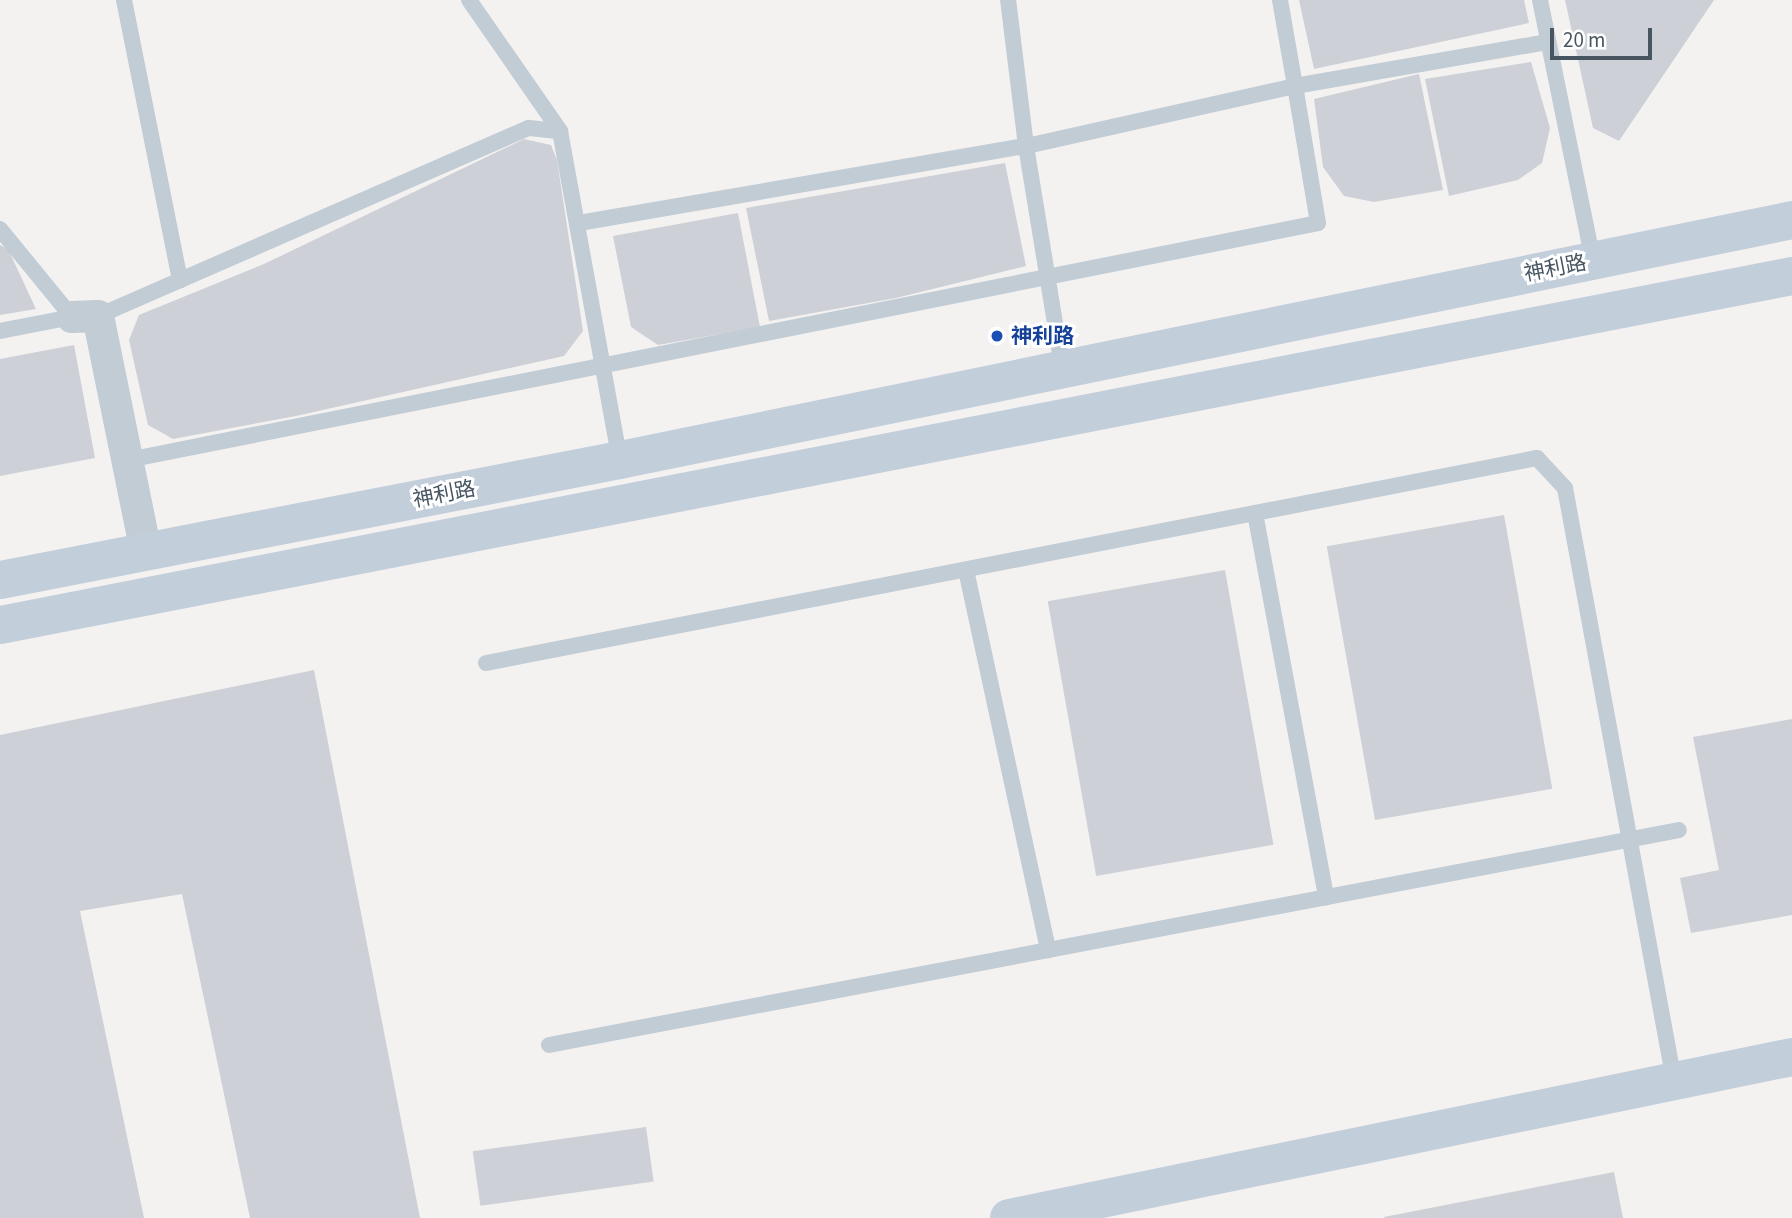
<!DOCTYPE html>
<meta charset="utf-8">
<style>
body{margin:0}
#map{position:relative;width:1792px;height:1218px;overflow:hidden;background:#f4f1f1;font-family:"Source Sans 3","Noto Sans SC",sans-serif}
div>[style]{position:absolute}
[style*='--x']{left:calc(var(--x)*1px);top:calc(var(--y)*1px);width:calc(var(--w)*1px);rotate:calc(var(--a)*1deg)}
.building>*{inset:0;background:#cdd0d6;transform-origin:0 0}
.lane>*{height:16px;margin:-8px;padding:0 8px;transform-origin:8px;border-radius:8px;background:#c1ccd4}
.street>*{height:32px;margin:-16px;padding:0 16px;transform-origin:16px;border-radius:16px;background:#c1ccd4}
.secondary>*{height:38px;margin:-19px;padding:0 19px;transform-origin:19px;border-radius:19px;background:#c3cedb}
.dots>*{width:19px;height:19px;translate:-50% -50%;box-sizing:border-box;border:4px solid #fff;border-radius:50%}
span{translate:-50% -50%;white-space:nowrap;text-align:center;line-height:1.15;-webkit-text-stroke:6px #fff;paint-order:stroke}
.street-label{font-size:21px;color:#475561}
.transit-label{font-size:21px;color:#164399;font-weight:700}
.left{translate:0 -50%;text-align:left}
.scale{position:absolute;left:1550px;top:28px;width:102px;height:32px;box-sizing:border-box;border:4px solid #475561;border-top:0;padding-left:9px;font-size:21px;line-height:24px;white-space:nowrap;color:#475561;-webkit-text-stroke:5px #fff;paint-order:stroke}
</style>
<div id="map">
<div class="building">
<i style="clip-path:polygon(1299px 0,1524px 0,1529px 23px,1314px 69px)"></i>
<i style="clip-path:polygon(1565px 0,1714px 0,1619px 141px,1593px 128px)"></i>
<i style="clip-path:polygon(1531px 62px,1550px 128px,1542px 163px,1518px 180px,1449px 196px,1425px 79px)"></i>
<i style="clip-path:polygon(1419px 74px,1443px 190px,1374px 202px,1344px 196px,1323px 167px,1314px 99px)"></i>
<i style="clip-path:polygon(524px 139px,551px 145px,557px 160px,583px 331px,564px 356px,296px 416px,173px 439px,148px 425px,129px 340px,139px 315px,264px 264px)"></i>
<i style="clip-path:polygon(1005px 163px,1026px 266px,896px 298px,769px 321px,746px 208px)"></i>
<i style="clip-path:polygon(738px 213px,760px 327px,658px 345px,631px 327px,613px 236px)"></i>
<i style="clip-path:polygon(0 245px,8px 249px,36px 309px,0 315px)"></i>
<i style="clip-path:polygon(74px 345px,95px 458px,0 476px,0 359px)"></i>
<i style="left:1504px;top:515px;width:278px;height:180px;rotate:80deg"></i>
<i style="left:1225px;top:570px;width:279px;height:180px;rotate:80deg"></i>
<i style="clip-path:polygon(314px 670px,420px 1218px,250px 1218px,182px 894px,80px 911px,144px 1218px,0 1218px,0 735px)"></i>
<i style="clip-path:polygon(1792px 719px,1792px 915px,1691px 933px,1680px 878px,1719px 870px,1693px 737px)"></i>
<i style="left:646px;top:1127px;width:55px;height:175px;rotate:82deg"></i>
<i style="clip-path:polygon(1614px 1172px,1623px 1218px,1384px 1218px,1384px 1217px)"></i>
</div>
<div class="lane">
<i style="--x:124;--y:0;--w:286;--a:78.7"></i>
<i style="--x:469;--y:0;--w:160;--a:55.2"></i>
<i style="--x:1280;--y:0;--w:87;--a:80.1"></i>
<i style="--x:1295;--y:86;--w:257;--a:-9.9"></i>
<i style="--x:1540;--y:0;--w:265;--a:78.5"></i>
<i style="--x:579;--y:223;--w:454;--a:-9.8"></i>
<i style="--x:1026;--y:146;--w:224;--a:80.7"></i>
<i style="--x:0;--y:229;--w:114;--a:50.7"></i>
<i style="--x:72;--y:317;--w:73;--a:169"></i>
<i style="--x:98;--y:316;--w:470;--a:-23.6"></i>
<i style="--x:529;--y:128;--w:31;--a:6"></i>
<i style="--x:560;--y:131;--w:334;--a:79.7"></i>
<i style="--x:128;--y:460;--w:1213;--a:-11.26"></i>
<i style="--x:1318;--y:223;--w:139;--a:-99.5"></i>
<i style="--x:1295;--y:86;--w:276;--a:167.4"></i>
<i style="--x:1026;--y:146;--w:147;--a:-97"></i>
<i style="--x:1255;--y:513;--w:391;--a:79.5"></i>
<i style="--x:966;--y:570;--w:389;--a:77.8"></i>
<i style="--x:486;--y:663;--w:1071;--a:-11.04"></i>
<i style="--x:1537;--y:458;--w:41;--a:47"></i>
<i style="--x:1565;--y:488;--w:603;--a:79.58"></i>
<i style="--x:549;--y:1045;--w:1150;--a:-10.77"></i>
</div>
<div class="street">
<i style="--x:72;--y:317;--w:26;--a:-2"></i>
<i style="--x:98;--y:316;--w:240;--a:78.5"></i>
</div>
<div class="secondary">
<i style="--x:0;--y:580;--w:632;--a:-10.95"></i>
<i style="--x:620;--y:460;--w:1196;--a:-11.57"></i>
<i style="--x:0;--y:625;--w:1826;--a:-11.02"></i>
<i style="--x:1009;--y:1218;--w:799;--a:-11.62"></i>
</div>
<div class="dots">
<i style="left:997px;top:336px;background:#1a4fb4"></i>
</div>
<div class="street-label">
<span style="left:1555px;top:268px;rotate:-11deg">神利路</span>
<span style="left:444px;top:494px;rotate:-11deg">神利路</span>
</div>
<div class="transit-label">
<span class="left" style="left:1011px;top:336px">神利路</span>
</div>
<div class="scale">20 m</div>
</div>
